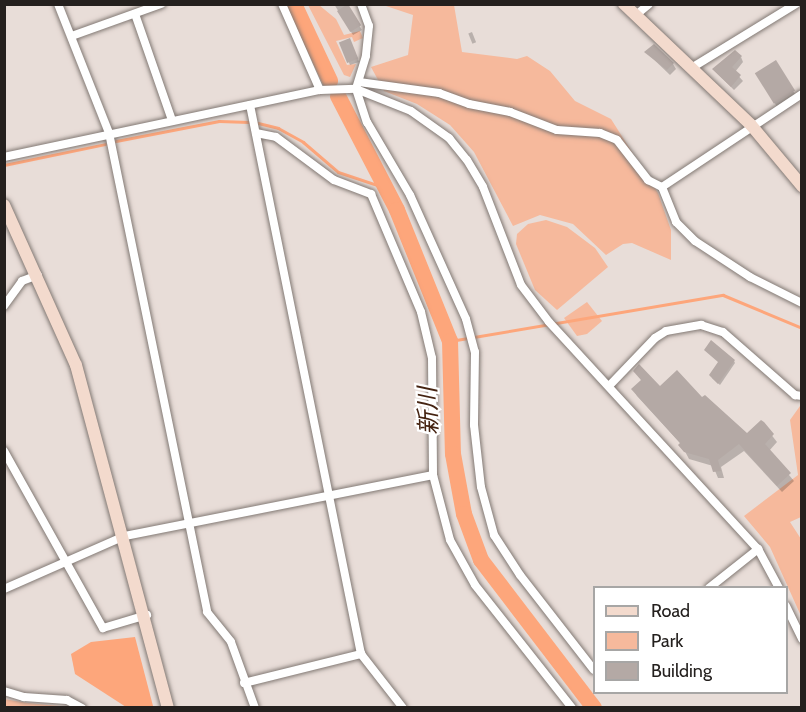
<!DOCTYPE html>
<meta charset="utf-8">
<style>
body{margin:0}
#map{position:relative;width:806px;height:712px;overflow:hidden;background:#e8ddd8;font-family:Cabin,"Noto Sans JP",sans-serif}
div>[style]{position:absolute}
[style*='--x']{left:calc(var(--x)*1px);top:calc(var(--y)*1px);width:calc(var(--w)*1px);rotate:calc(var(--a)*1deg)}
.green>*{inset:0;background:#f6b99c}
.water>*{inset:0;background:#fda67b}
.shadow>*{inset:0;background:#0003;transform-origin:0 0}
.stream>*{height:3px;margin:-1.5px;padding:0 1.5px;transform-origin:1.5px;border-radius:1.5px;background:#fda67b}
.river>*{height:16px;margin:-8px;padding:0 8px;transform-origin:8px;border-radius:8px;background:#fda67b}
.building>*{inset:0;background:#b4a9a5;transform-origin:0 0}
.roads{filter:drop-shadow(0 0 2px #827974) drop-shadow(0 0 2px #827974)}
.street>*{height:8px;margin:-4px;padding:0 4px;transform-origin:4px;border-radius:4px;background:#fff}
.secondary>*{height:12px;margin:-6px;padding:0 6px;transform-origin:6px;border-radius:6px;background:#f3dacd}
span{translate:-50% -50%;white-space:nowrap;text-align:center;line-height:1.15;-webkit-text-stroke:4.5px #fff;paint-order:stroke}
.water-label{font-size:24px;color:#452311;font-style:italic}
.frame{position:absolute;inset:0;border:6px solid #24201e;pointer-events:none}
.legend{position:absolute;left:593px;top:586px;width:195px;height:108px;box-sizing:border-box;background:#fff;border:2px solid #a7a6a5;margin:0;padding:8px 10px;list-style:none;font-size:18px;color:#24201e}
.legend li{display:flex;align-items:center;gap:12px;height:30px}
.legend b{width:30px;border:2px solid #a7a6a5}
</style>
<div id="map">
<div class="green">
<i style="clip-path:polygon(308px 5px,319px 5px,336px 19px,344px 35px,360px 31px,363px 38px,354px 42px,352px 37px,336px 41px,347px 65px,356px 64px,350px 77px,344px 75px)"></i>
<i style="clip-path:polygon(383px 5px,454px 5px,462px 52px,517px 59px,527px 56px,550px 71px,575px 101px,611px 119px,658px 193px,671px 230px,671px 260px,632px 243px,623px 244px,606px 255px,573px 224px,540px 215px,513px 226px,474px 152px,450px 125px,417px 104px,384px 91px,371px 67px,408px 55px,413px 15px)"></i>
<i style="clip-path:polygon(546px 220px,567px 227px,595px 248px,608px 267px,557px 310px,535px 290px,516px 244px,517px 234px,528px 224px)"></i>
<i style="clip-path:polygon(587px 302px,602px 321px,587px 334px,577px 336px,564px 318px)"></i>
<i style="clip-path:polygon(800px 406px,801px 517px,790px 522px,801px 539px,801px 616px,770px 547px,744px 516px,798px 475px,790px 420px)"></i>
<i style="clip-path:polygon(4px 699px,28px 703px,70px 707px,5px 707px)"></i>
</div>
<div class="water">
<i style="clip-path:polygon(135px 637px,153px 706px,151px 707px,126px 707px,75px 674px,71px 654px,91px 642px)"></i>
</div>
<div class="shadow">
<i style="clip-path:polygon(334px 4px,346px 4px,362px 30px,353px 35px)"></i>
<i style="left:472px;top:32px;width:11px;height:4px;rotate:68deg"></i>
<i style="clip-path:polygon(341px 43px,351px 43px,359px 62px,350px 65px)"></i>
<i style="clip-path:polygon(646px 52px,673px 64px,676px 69px,670px 75px)"></i>
<i style="clip-path:polygon(741px 57px,743px 62px,735px 72px,743px 81px,734px 90px,714px 70px)"></i>
<i style="left:775px;top:62px;width:40px;height:22px;rotate:58deg"></i>
<i style="clip-path:polygon(734px 361px,735px 363px,720px 385px,712px 378px,719px 363px)"></i>
<i style="clip-path:polygon(635px 371px,660px 388px,702px 399px,747px 435px,763px 424px,777px 442px,769px 451px,794px 481px,782px 492px,744px 451px,721px 467px,724px 478px,718px 478px,713px 466px,689px 459px,681px 444px,637px 396px,633px 389px,642px 381px)"></i>
</div>
<div class="stream">
<i style="--x:258;--y:123;--w:21;--a:14"></i>
<i style="--x:278;--y:128;--w:29;--a:29"></i>
<i style="--x:303;--y:142;--w:46;--a:40.6"></i>
<i style="--x:338;--y:172;--w:51;--a:18.4"></i>
<i style="--x:116;--y:141;--w:105;--a:-11"></i>
<i style="--x:219;--y:121;--w:30;--a:2"></i>
<i style="--x:4;--y:165;--w:103;--a:-11.7"></i>
<i style="--x:450;--y:341;--w:277;--a:-9.6"></i>
<i style="--x:723;--y:295;--w:86;--a:22.7"></i>
</div>
<div class="river">
<i style="--x:294;--y:4;--w:85;--a:64.9"></i>
<i style="--x:338;--y:96;--w:128;--a:62.6"></i>
<i style="--x:397;--y:210;--w:141;--a:68"></i>
<i style="--x:450;--y:341;--w:113;--a:88.5"></i>
<i style="--x:453;--y:454;--w:61;--a:79.6"></i>
<i style="--x:464;--y:514;--w:49;--a:69.7"></i>
<i style="--x:481;--y:560;--w:186;--a:52.6"></i>
</div>
<div class="building">
<i style="left:348px;top:4px;width:25px;height:13px;rotate:58deg"></i>
<i style="left:350px;top:38px;width:22px;height:12px;rotate:68deg"></i>
<i style="clip-path:polygon(654px 44px,674px 63px,667px 70px,644px 52px)"></i>
<i style="clip-path:polygon(735px 50px,742px 56px,732px 67px,741px 75px,731px 87px,712px 69px)"></i>
<i style="left:776px;top:60px;width:36px;height:25px;rotate:58deg"></i>
<i style="clip-path:polygon(711px 340px,735px 360px,718px 384px,709px 375px,718px 362px,704px 350px)"></i>
<i style="clip-path:polygon(639px 364px,660px 386px,677px 370px,702px 397px,705px 395px,747px 433px,761px 420px,764px 422px,774px 434px,765px 444px,791px 473px,777px 486px,739px 444px,718px 460px,721px 471px,713px 472px,709px 459px,684px 452px,678px 445px,680px 443px,631px 389px,641px 380px,633px 371px)"></i>
</div>
<div class="roads">
<div class="street">
<i style="--x:58;--y:4;--w:139;--a:68.4"></i>
<i style="--x:109;--y:133;--w:489;--a:78.4"></i>
<i style="--x:207;--y:612;--w:38;--a:51"></i>
<i style="--x:231;--y:642;--w:70;--a:70"></i>
<i style="--x:282;--y:4;--w:94;--a:66.2"></i>
<i style="--x:361;--y:4;--w:23;--a:70"></i>
<i style="--x:369;--y:26;--w:30;--a:96"></i>
<i style="--x:366;--y:56;--w:34;--a:107"></i>
<i style="--x:356;--y:89;--w:35;--a:72"></i>
<i style="--x:367;--y:122;--w:85;--a:59.5"></i>
<i style="--x:410;--y:195;--w:136;--a:65.7"></i>
<i style="--x:466;--y:319;--w:34;--a:75"></i>
<i style="--x:475;--y:352;--w:73;--a:90.8"></i>
<i style="--x:474;--y:425;--w:62;--a:83.6"></i>
<i style="--x:481;--y:487;--w:50;--a:74.8"></i>
<i style="--x:494;--y:535;--w:48;--a:57"></i>
<i style="--x:520;--y:575;--w:120;--a:52.1"></i>
<i style="--x:135;--y:14;--w:112;--a:70.8"></i>
<i style="--x:636;--y:15;--w:17;--a:-40"></i>
<i style="--x:72;--y:36;--w:95;--a:-19.8"></i>
<i style="--x:693;--y:67;--w:121;--a:-31.5"></i>
<i style="--x:359;--y:82;--w:81;--a:7.8"></i>
<i style="--x:439;--y:93;--w:32;--a:20"></i>
<i style="--x:469;--y:104;--w:42;--a:11"></i>
<i style="--x:510;--y:112;--w:50;--a:21"></i>
<i style="--x:557;--y:130;--w:43;--a:4"></i>
<i style="--x:600;--y:133;--w:18;--a:22"></i>
<i style="--x:617;--y:140;--w:51;--a:52.2"></i>
<i style="--x:648;--y:180;--w:16;--a:27"></i>
<i style="--x:662;--y:187;--w:38;--a:68"></i>
<i style="--x:676;--y:222;--w:27;--a:45"></i>
<i style="--x:695;--y:241;--w:66;--a:33.2"></i>
<i style="--x:750;--y:277;--w:58;--a:26.6"></i>
<i style="--x:250;--y:105;--w:560;--a:78.57"></i>
<i style="--x:361;--y:654;--w:68;--a:52.1"></i>
<i style="--x:256;--y:133;--w:20;--a:11"></i>
<i style="--x:276;--y:137;--w:72;--a:36.6"></i>
<i style="--x:334;--y:180;--w:40;--a:21"></i>
<i style="--x:371;--y:194;--w:128;--a:67"></i>
<i style="--x:421;--y:312;--w:47;--a:76.6"></i>
<i style="--x:432;--y:358;--w:117;--a:89.5"></i>
<i style="--x:433;--y:475;--w:67;--a:75.3"></i>
<i style="--x:450;--y:540;--w:51;--a:60.9"></i>
<i style="--x:475;--y:585;--w:157;--a:51.7"></i>
<i style="--x:4;--y:157;--w:323;--a:-12"></i>
<i style="--x:320;--y:90;--w:36;--a:-2"></i>
<i style="--x:356;--y:89;--w:59;--a:21.8"></i>
<i style="--x:411;--y:111;--w:47;--a:35.4"></i>
<i style="--x:449;--y:138;--w:28;--a:51"></i>
<i style="--x:467;--y:160;--w:31;--a:59"></i>
<i style="--x:483;--y:187;--w:105;--a:68.8"></i>
<i style="--x:521;--y:285;--w:46;--a:52.9"></i>
<i style="--x:549;--y:322;--w:309;--a:47.4"></i>
<i style="--x:758;--y:549;--w:44;--a:61.7"></i>
<i style="--x:662;--y:187;--w:168;--a:-33.6"></i>
<i style="--x:4;--y:306;--w:31;--a:-54"></i>
<i style="--x:22;--y:281;--w:17;--a:-21"></i>
<i style="--x:609;--y:386;--w:66;--a:-46.2"></i>
<i style="--x:655;--y:338;--w:13;--a:-32"></i>
<i style="--x:666;--y:331;--w:36;--a:-10"></i>
<i style="--x:701;--y:325;--w:23;--a:18"></i>
<i style="--x:723;--y:332;--w:96;--a:41.2"></i>
<i style="--x:795;--y:395;--w:7;--a:8"></i>
<i style="--x:4;--y:451;--w:203;--a:60.8"></i>
<i style="--x:103;--y:628;--w:46;--a:-16.5"></i>
<i style="--x:709;--y:588;--w:63;--a:-38.5"></i>
<i style="--x:4;--y:589;--w:132;--a:-23.7"></i>
<i style="--x:125;--y:536;--w:314;--a:-11.2"></i>
<i style="--x:786;--y:606;--w:37;--a:64"></i>
<i style="--x:244;--y:683;--w:121;--a:-13.9"></i>
<i style="--x:4;--y:691;--w:21;--a:17"></i>
<i style="--x:24;--y:697;--w:43;--a:4"></i>
<i style="--x:67;--y:700;--w:17;--a:28"></i>
</div>
<div class="secondary">
<i style="--x:624;--y:4;--w:175;--a:43.6"></i>
<i style="--x:751;--y:125;--w:80;--a:50.1"></i>
<i style="--x:4;--y:205;--w:175;--a:65.8"></i>
<i style="--x:76;--y:365;--w:355;--a:75"></i>
</div>
</div>
<div class="water-label">
<span style="left:428px;top:411px;rotate:-92deg">新川</span>
</div>
<div class="frame"></div>
<ul class="legend">
<li><b style="height:8px;background:#f3dacd"></b>Road</li>
<li><b style="height:16px;background:#f6b99c"></b>Park</li>
<li><b style="height:16px;background:#b4a9a5"></b>Building</li>
</ul>
</div>
